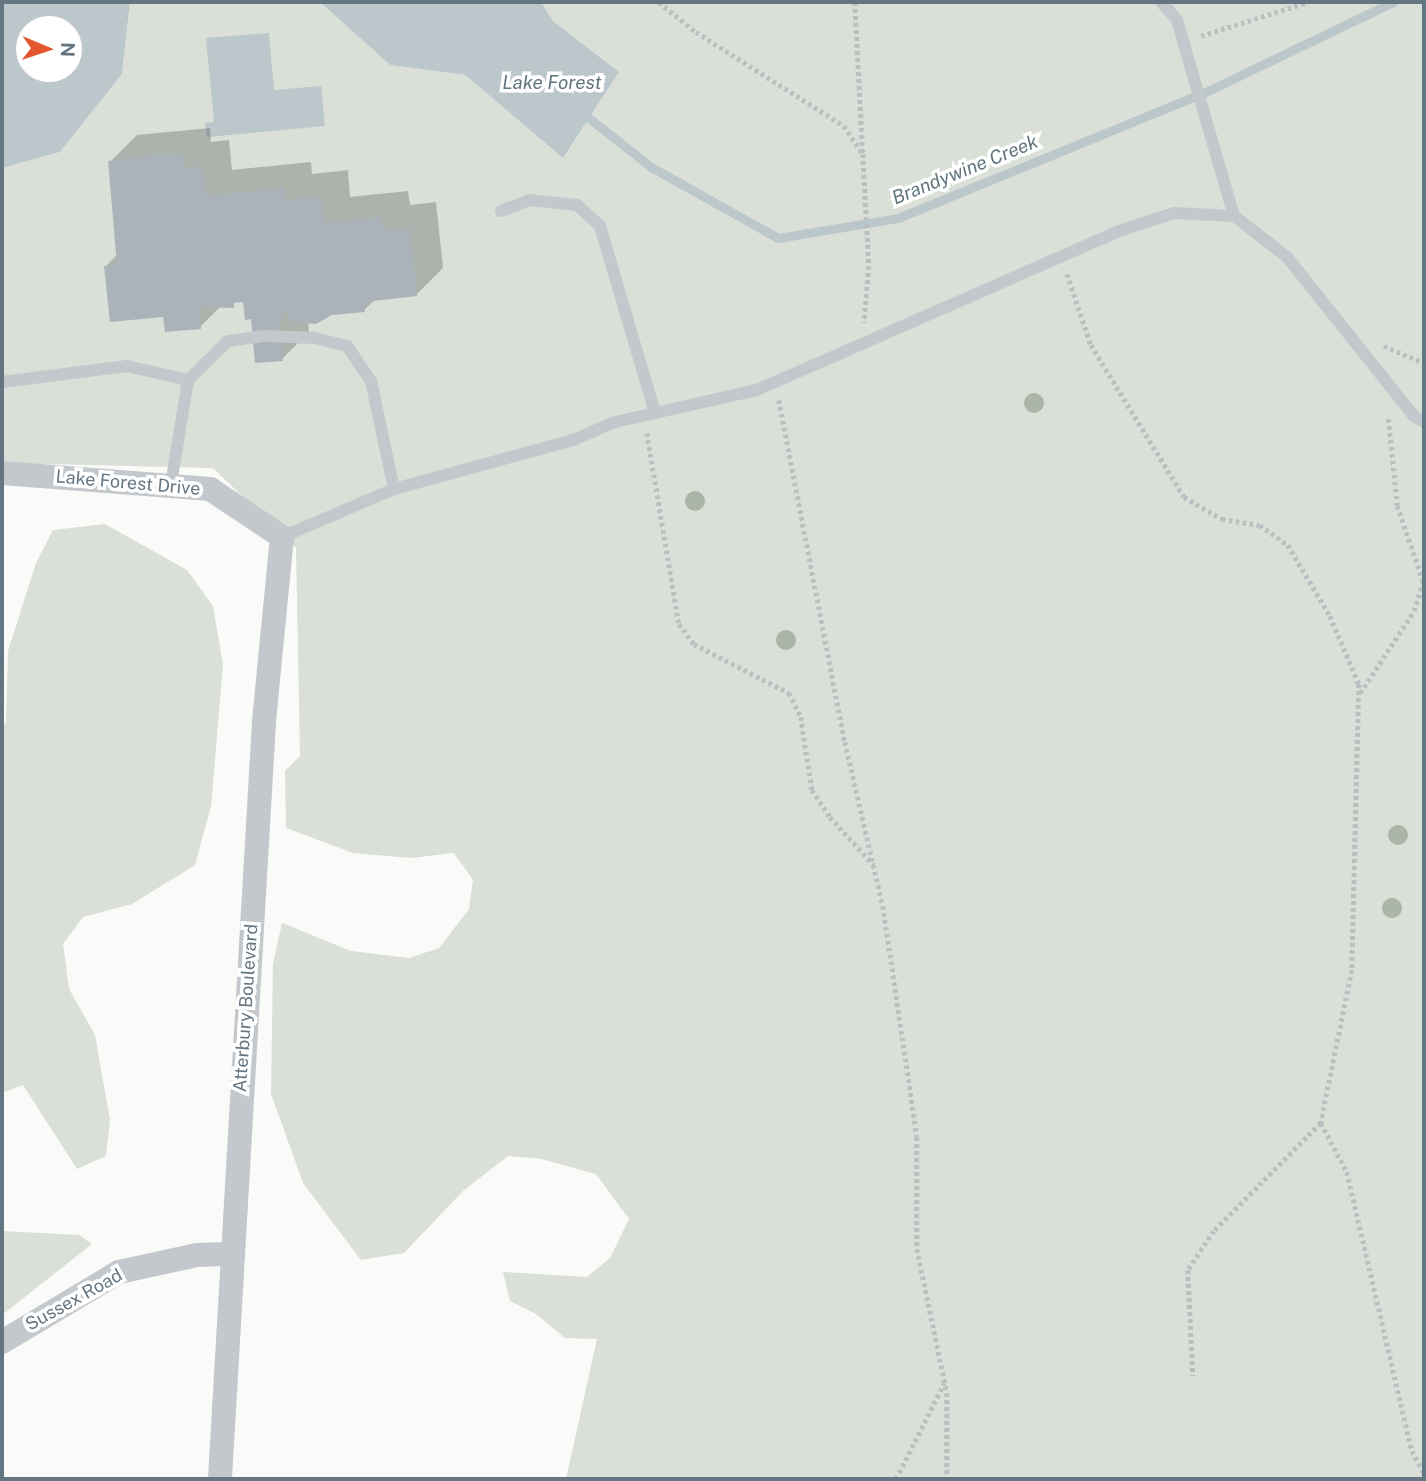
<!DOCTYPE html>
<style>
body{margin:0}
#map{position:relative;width:1426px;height:1481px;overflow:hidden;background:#fafaf8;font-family:"Public Sans",sans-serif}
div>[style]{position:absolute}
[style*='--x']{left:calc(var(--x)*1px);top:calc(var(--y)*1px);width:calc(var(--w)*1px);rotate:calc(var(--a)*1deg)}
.green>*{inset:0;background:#dadfd7}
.water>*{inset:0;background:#bbc7cb}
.shadow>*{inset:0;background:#0003}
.stream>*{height:9px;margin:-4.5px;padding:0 4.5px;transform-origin:4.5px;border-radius:4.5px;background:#bbc7cb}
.building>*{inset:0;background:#aab3b9}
.path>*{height:4.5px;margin-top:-2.25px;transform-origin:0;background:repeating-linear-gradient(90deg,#bbbfc2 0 3.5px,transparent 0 7px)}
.lane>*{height:12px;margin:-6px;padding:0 6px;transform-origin:6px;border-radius:6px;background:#c3c8cc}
.street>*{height:24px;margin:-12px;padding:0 12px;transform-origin:12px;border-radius:12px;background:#c3c8cc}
.trees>*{width:20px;height:20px;margin:-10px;border-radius:50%;background:#aab4a7}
span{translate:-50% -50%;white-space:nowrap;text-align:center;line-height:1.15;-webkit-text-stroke:7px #fff;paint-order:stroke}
.street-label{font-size:18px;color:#657683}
.water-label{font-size:19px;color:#60757c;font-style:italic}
.frame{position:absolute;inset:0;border:4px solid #657683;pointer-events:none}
.north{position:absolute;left:14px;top:14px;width:70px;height:70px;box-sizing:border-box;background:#fff;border:2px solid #c1c8cd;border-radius:50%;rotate:92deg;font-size:19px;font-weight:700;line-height:28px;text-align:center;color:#657683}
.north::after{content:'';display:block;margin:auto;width:24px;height:32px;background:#e4572e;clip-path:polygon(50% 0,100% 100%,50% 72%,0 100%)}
</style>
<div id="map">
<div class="green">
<i style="clip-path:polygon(130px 2px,320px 2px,390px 65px,465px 75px,563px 158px,619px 72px,553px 21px,541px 2px,1424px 2px,1424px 1479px,566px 1479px,597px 1339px,565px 1338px,536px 1314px,510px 1301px,503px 1272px,587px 1277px,610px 1258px,629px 1219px,596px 1174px,541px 1159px,508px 1156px,463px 1191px,404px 1253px,361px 1260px,303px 1183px,271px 1094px,273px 964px,282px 923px,351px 951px,409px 958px,439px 948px,469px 909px,473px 880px,454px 853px,411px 858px,353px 853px,286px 828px,285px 771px,300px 756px,296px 548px,213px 468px,2px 463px,2px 168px,60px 152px,122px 74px)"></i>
<i style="clip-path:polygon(105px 524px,187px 570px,213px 606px,223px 664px,211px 806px,195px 865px,132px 904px,83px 917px,63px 944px,69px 989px,95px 1035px,110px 1120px,106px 1156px,77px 1169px,23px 1085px,2px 1093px,2px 728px,6px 723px,8px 651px,36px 563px,53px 530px)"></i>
<i style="clip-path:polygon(2px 1231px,79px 1235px,92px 1244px,2px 1315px)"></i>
</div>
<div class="water">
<i style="clip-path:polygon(evenodd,2px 2px,130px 2px,122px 74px,60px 152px,2px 168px,2px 2px,28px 28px,70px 28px,70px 70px,28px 70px,28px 28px)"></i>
<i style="clip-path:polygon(320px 2px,541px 2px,553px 21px,619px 72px,563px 158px,465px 75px,390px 65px)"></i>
<i style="clip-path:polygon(269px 33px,274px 90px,321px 86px,325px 126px,207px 137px,205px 123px,214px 122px,206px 38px)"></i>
</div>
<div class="shadow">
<i style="clip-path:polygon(210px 128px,211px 142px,229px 140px,232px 170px,311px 162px,312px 174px,348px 170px,350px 197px,408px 191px,410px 205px,436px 202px,443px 268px,416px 295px,376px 299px,364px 310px,332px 313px,308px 322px,309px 332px,282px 359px,245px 300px,221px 306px,200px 327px,165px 316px,106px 266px,118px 254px,110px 162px,137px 135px)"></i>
</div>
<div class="stream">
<i style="--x:580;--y:111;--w:90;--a:38.3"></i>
<i style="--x:651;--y:167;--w:145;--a:29.2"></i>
<i style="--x:778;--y:238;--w:122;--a:-9.5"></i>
<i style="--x:898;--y:218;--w:339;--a:-22.3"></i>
<i style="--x:1212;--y:89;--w:201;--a:-25.7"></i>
</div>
<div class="building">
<i style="clip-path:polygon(157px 154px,183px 154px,185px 168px,203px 166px,206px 196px,284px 188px,285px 200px,321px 196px,324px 223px,382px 217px,383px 231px,410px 228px,417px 296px,364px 302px,365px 312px,332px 315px,316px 324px,296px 323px,289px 319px,288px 310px,283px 311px,284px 316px,279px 316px,283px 361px,255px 363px,251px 319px,245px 320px,243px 302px,234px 303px,234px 308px,198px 307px,201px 329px,165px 332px,163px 317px,110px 322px,104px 266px,117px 265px,108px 161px)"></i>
</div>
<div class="path">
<i style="--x:659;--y:2;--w:48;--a:39"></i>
<i style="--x:696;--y:32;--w:175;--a:32.4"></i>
<i style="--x:844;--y:126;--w:34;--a:56"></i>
<i style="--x:863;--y:154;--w:112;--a:86.9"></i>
<i style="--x:869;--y:266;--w:57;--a:95"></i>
<i style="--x:855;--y:2;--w:151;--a:87"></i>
<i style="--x:1201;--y:36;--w:112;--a:-17.6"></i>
<i style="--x:1067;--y:274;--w:75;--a:71.3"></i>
<i style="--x:1091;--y:345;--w:178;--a:58.5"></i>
<i style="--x:1184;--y:497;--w:44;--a:30.1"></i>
<i style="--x:1222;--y:519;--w:38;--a:9"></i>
<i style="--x:1260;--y:525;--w:34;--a:36"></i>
<i style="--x:1288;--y:545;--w:82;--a:59.4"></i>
<i style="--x:1330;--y:616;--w:74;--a:66.9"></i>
<i style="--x:1359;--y:684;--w:286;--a:91.4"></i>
<i style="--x:1352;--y:970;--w:156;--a:101.5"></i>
<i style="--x:1321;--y:1123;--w:152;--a:134.7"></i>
<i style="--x:1214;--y:1231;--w:47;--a:123.7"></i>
<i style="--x:1188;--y:1270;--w:106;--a:87.3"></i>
<i style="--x:1384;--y:346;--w:43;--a:23"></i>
<i style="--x:779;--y:400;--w:348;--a:79.1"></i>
<i style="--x:845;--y:742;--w:168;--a:77"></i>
<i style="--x:883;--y:906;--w:233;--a:81.6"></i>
<i style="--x:917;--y:1137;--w:112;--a:90"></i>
<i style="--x:917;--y:1249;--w:147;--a:78.2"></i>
<i style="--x:947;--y:1393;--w:86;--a:90"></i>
<i style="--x:647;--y:433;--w:194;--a:80.5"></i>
<i style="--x:679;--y:624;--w:25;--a:53"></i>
<i style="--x:694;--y:644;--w:107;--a:27.3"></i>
<i style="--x:789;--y:693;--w:27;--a:63"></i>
<i style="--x:801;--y:717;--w:74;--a:81.4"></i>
<i style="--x:812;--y:790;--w:32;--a:56"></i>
<i style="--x:830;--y:817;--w:65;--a:47.5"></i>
<i style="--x:1360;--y:693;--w:98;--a:-56.6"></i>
<i style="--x:1414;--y:611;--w:30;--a:-73"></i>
<i style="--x:1423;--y:582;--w:80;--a:-108.9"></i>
<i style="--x:1397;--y:506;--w:90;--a:-95.7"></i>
<i style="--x:1321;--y:1123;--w:55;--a:62"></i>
<i style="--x:1347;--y:1172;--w:286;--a:76.9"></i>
<i style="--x:1412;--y:1451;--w:25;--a:61"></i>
<i style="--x:896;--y:1479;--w:107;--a:-63.4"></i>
</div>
<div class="lane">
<i style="--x:1161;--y:2;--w:24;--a:48"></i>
<i style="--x:1177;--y:20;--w:204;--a:73.8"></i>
<i style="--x:501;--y:211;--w:30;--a:-21"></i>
<i style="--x:529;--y:200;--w:48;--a:5.9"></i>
<i style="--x:577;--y:205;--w:31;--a:42"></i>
<i style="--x:600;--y:226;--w:195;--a:73.6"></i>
<i style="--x:2;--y:382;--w:126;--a:-7.3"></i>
<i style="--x:127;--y:366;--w:63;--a:12.9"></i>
<i style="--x:171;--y:484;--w:105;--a:-80.7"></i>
<i style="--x:188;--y:380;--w:56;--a:-44.3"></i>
<i style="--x:228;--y:341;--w:37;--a:-8"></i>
<i style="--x:265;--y:336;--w:50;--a:2.3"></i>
<i style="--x:315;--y:338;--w:33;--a:14"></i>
<i style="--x:347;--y:346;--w:42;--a:55.6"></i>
<i style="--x:371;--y:381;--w:110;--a:78"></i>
<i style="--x:282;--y:537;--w:122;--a:-23.2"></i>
<i style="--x:394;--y:489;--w:186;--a:-15.3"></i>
<i style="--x:573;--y:440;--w:46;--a:-23.2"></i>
<i style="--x:615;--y:422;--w:146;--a:-12.7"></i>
<i style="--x:757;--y:390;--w:395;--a:-23.7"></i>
<i style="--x:1119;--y:231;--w:58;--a:-18.1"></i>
<i style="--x:1174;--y:213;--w:60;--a:2.9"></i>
<i style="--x:1234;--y:216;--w:67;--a:37.7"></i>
<i style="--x:1287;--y:257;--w:203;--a:51.4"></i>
<i style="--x:1414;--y:416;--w:12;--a:31"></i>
</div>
<div class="street">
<i style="--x:2;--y:473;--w:209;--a:4.4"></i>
<i style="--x:210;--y:489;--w:87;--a:33.7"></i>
<i style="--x:282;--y:537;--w:186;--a:95.6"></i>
<i style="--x:264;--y:722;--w:758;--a:93.33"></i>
<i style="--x:2;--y:1342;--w:136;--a:-30.9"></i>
<i style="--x:119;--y:1272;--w:80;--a:-12.3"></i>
<i style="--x:197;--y:1255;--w:36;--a:-2"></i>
</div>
<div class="trees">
<i style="left:1034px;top:403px"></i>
<i style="left:695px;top:501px"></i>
<i style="left:786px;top:640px"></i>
<i style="left:1398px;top:835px"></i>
<i style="left:1392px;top:908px"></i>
</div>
<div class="street-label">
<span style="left:128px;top:483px;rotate:5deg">Lake Forest Drive</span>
<span style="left:246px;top:1008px;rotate:-86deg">Atterbury Boulevard</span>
<span style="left:74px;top:1300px;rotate:-29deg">Sussex Road</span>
</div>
<div class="water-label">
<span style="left:552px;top:83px">Lake Forest</span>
<span style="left:965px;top:170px;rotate:-22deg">Brandywine Creek</span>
</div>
<div class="frame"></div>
<div class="north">N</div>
</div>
